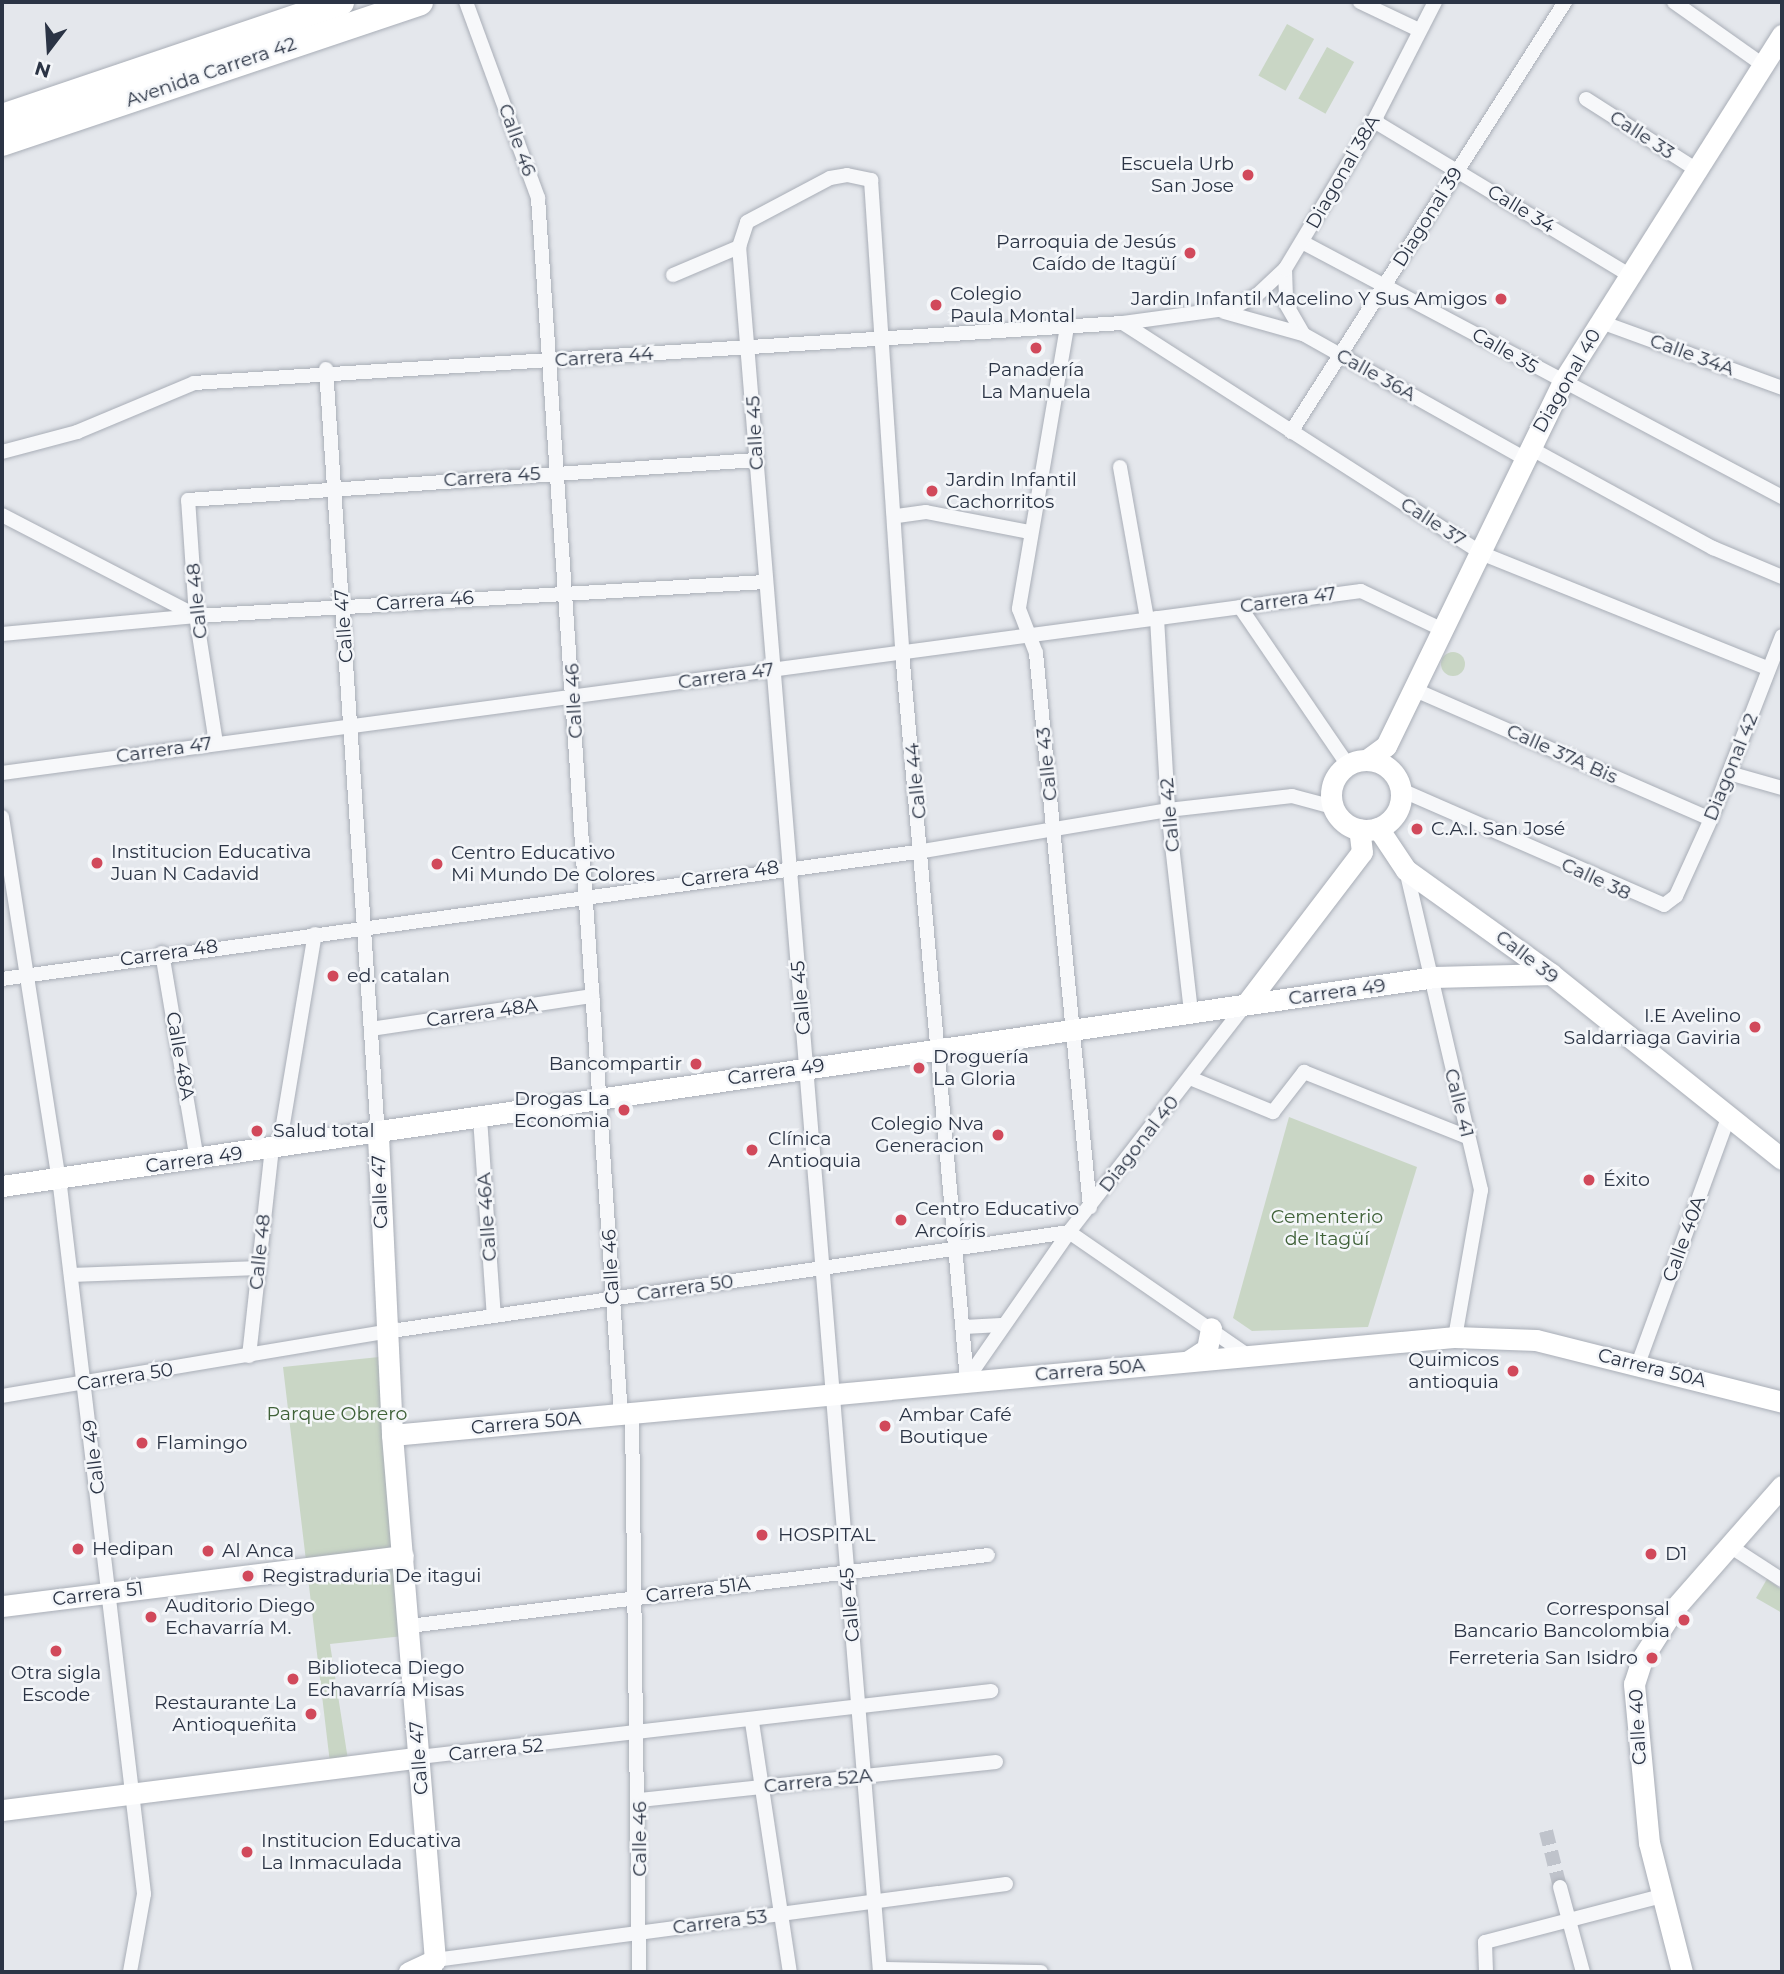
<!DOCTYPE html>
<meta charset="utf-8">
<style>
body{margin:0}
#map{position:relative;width:1784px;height:1974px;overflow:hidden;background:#e4e7ec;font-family:Montserrat,sans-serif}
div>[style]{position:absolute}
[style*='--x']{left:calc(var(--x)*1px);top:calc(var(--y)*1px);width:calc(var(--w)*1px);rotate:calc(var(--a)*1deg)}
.green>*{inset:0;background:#c9d6c5;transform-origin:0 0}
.round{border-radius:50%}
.street-tunnel>*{height:14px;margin-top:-7px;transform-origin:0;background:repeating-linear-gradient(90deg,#bfc3cb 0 14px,transparent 0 21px)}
.roads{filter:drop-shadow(0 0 2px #a9aeb7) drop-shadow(0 0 2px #a9aeb7)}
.street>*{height:14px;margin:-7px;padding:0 7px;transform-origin:7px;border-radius:7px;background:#f7f8fa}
.secondary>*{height:21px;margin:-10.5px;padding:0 10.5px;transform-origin:10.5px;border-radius:10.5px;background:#fff}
.secondary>.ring{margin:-10.5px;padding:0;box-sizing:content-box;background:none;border:21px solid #fff;border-radius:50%}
.highway>*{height:26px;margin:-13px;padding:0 13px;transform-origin:13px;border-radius:13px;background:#fff}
.dots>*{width:19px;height:19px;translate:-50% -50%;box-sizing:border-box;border:4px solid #f4f6f9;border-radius:50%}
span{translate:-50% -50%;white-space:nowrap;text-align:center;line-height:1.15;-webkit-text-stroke:5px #f4f6f9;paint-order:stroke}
.street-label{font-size:19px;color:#2b3445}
.poi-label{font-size:19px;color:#2b3445}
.right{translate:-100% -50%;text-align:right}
.left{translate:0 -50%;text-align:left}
.park-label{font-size:19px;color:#3f6138}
.frame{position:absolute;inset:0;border:4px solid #2b3445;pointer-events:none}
.north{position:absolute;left:14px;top:14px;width:70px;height:70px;-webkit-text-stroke:5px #f4f6f9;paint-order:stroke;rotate:197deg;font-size:19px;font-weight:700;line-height:28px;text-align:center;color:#2b3445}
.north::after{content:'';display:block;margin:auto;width:24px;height:32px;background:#2b3445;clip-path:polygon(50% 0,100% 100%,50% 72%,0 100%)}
</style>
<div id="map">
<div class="green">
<i style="left:1287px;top:24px;width:31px;height:59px;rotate:29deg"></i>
<i style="left:1327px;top:47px;width:31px;height:59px;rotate:29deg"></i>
<i class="round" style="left:1441px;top:652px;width:24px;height:24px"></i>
<i style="clip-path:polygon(1289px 1117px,1417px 1167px,1368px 1327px,1252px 1331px,1233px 1318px)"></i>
<i style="clip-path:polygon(379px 1357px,403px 1636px,330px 1644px,348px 1760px,330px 1763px,283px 1367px)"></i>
<i style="clip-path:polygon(1767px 1579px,1782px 1590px,1782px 1613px,1756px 1598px)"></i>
</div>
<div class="street-tunnel">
<i style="--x:1546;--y:1831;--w:58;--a:76"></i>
</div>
<div class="roads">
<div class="street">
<i style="--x:466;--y:2;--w:209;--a:69.8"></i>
<i style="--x:538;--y:198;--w:1219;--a:86.1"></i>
<i style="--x:1360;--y:2;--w:65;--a:25.4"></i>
<i style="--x:1674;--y:2;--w:109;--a:35.3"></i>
<i style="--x:1586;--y:99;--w:132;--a:32.6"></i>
<i style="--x:1374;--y:121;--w:300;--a:31.1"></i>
<i style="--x:1302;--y:242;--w:544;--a:27.98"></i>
<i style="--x:1285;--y:269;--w:35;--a:88"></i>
<i style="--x:1286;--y:304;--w:34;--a:60"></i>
<i style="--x:673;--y:275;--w:72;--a:-23"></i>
<i style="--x:1224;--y:312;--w:82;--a:15.6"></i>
<i style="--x:1303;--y:334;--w:253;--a:29.3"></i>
<i style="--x:1601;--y:322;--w:193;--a:20"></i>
<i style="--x:1123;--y:323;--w:426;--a:32.7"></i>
<i style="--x:1481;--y:553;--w:310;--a:21.9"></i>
<i style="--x:1067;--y:327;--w:286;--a:99.7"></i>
<i style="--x:1019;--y:609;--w:47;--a:68.9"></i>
<i style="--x:1036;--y:653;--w:557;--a:84.43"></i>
<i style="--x:326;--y:369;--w:769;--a:86.12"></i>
<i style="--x:1291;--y:432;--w:510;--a:-57.49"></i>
<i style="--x:1530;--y:448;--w:209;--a:28.7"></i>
<i style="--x:1713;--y:548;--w:75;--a:22.8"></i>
<i style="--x:2;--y:452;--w:78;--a:-14.9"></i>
<i style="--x:77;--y:432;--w:127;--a:-22.7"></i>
<i style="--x:194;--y:383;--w:931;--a:-3.7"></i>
<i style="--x:1123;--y:323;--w:110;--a:-7.8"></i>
<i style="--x:1232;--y:308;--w:27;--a:-27"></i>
<i style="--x:1256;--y:296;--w:40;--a:-43"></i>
<i style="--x:1285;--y:269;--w:173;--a:-59"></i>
<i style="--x:1374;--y:121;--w:134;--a:-62.9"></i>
<i style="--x:1120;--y:467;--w:154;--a:79.9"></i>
<i style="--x:2;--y:515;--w:217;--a:27.4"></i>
<i style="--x:897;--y:516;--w:29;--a:-8"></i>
<i style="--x:926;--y:512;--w:106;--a:10.9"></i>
<i style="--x:1240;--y:607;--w:190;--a:55.7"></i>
<i style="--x:1157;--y:618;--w:192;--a:86.7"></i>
<i style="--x:1168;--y:810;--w:203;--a:83.5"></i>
<i style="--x:2;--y:634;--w:195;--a:-5.3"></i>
<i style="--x:196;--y:616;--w:570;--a:-3.42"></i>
<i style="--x:1413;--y:689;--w:325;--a:23.6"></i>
<i style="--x:216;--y:743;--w:129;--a:-98.9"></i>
<i style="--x:196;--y:616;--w:116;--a:-93.9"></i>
<i style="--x:188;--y:500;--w:569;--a:-4.03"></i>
<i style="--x:2;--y:773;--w:1371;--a:-7.63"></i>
<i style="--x:1361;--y:591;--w:91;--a:25.4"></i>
<i style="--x:1729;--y:773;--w:55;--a:15.8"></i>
<i style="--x:1401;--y:790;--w:287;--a:23.6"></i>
<i style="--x:1664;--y:905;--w:15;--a:-37"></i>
<i style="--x:1676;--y:896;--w:85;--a:-65.6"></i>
<i style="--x:1711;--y:819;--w:196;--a:-68.8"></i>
<i style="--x:2;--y:817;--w:374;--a:81.1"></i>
<i style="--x:60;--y:1186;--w:713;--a:83.23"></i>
<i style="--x:144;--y:1894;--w:79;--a:100.2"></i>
<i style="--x:1406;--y:870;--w:329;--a:76.8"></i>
<i style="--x:1481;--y:1190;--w:149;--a:100"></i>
<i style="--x:162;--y:953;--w:209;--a:80.4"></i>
<i style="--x:2;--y:979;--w:930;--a:-7.91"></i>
<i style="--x:923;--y:851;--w:248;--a:-9.5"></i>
<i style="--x:1168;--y:810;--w:125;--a:-6.4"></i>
<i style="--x:1292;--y:796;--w:42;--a:15"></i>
<i style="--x:371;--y:1029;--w:224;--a:-8.5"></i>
<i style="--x:1190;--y:1078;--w:90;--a:22.3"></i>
<i style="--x:1273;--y:1112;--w:51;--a:-52.2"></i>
<i style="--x:1304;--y:1072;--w:175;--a:21.7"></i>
<i style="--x:480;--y:1118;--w:198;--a:86"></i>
<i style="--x:279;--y:1148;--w:217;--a:-80.5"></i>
<i style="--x:71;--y:1275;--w:188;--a:-2.1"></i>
<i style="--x:964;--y:1327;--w:37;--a:-3"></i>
<i style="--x:249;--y:1356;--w:208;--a:-83.7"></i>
<i style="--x:1638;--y:1364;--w:265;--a:-69.9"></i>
<i style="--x:967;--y:1379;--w:179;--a:-55.2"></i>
<i style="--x:1069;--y:1232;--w:289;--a:-52.2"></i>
<i style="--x:2;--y:1396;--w:401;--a:-9.5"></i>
<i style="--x:398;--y:1330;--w:678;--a:-8.31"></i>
<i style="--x:1069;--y:1232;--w:220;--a:34.6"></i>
<i style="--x:632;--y:1413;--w:559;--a:89.28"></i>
<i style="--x:1728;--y:1545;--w:64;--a:32.9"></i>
<i style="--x:409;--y:1626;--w:583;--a:-6.99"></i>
<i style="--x:752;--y:1722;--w:253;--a:81.4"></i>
<i style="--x:419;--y:1757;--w:576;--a:-6.58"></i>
<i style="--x:640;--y:1800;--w:358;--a:-6.1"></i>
<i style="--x:1560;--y:1887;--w:88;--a:74.9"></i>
<i style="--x:880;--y:1969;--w:161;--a:1.1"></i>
<i style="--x:435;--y:1972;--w:12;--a:-90"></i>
<i style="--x:435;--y:1960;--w:576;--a:-7.58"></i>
<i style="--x:880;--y:1972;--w:1731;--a:-94.67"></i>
<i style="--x:739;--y:247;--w:26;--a:-72"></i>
<i style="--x:747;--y:222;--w:94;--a:-27.9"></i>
<i style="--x:830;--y:178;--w:17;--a:-10"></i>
<i style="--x:847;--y:175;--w:25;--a:12"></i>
<i style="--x:871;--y:180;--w:473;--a:86.2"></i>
<i style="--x:902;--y:652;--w:732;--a:84.9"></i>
<i style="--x:1486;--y:1972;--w:30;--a:-92"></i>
<i style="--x:1485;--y:1942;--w:182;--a:-14.6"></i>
</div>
<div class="secondary">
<i style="--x:1368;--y:759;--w:22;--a:-36"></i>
<i style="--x:1386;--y:746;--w:403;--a:-64.1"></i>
<i style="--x:1562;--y:383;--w:412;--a:-57.7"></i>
<i class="ring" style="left:1331px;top:760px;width:49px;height:49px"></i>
<i style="--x:1378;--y:828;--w:50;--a:56.3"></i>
<i style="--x:1406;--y:870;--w:178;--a:35.6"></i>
<i style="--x:1551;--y:974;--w:296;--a:38.7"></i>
<i style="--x:1246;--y:1004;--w:191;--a:-52.7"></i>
<i style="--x:1362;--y:852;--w:23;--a:-97"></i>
<i style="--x:378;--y:1136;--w:299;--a:87.3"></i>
<i style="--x:392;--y:1435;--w:527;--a:85.32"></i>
<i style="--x:435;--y:1960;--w:29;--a:155"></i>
<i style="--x:2;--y:1186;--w:1447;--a:-8.3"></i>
<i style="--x:1434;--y:977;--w:117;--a:-1.5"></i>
<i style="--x:1190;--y:1360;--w:20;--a:-33"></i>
<i style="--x:1207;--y:1349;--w:21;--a:-79"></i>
<i style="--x:392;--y:1435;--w:1068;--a:-5.27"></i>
<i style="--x:1455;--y:1337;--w:81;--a:2.1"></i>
<i style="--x:1536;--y:1340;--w:254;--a:14.1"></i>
<i style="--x:2;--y:1606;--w:404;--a:-7.1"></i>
<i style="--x:2;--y:1810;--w:420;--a:-7.2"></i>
<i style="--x:1682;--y:1972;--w:133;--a:-104.3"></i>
<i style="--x:1649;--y:1843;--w:160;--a:-95.4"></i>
<i style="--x:1634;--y:1684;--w:28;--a:-72"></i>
<i style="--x:1643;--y:1657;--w:56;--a:-57.4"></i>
<i style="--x:1673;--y:1610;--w:165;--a:-48.7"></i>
</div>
<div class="highway">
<i style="--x:2;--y:117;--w:358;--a:-18.7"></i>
<i style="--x:2;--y:143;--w:441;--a:-18.6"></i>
</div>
</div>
<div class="dots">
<i style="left:1248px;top:175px;background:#d1495b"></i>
<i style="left:1190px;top:253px;background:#d1495b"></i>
<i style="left:1501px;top:299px;background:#d1495b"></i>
<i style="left:936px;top:305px;background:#d1495b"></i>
<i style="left:1036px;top:348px;background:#d1495b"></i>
<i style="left:932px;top:491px;background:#d1495b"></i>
<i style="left:1417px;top:829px;background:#d1495b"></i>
<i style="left:97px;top:863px;background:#d1495b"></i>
<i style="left:437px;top:864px;background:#d1495b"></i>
<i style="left:333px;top:976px;background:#d1495b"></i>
<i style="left:1755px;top:1027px;background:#d1495b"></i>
<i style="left:696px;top:1064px;background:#d1495b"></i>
<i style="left:919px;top:1068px;background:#d1495b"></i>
<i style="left:624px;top:1110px;background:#d1495b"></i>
<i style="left:257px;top:1131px;background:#d1495b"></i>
<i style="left:998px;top:1135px;background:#d1495b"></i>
<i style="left:752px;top:1150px;background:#d1495b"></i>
<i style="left:1589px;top:1180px;background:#d1495b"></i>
<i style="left:901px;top:1220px;background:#d1495b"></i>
<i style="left:1513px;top:1371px;background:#d1495b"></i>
<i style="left:885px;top:1426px;background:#d1495b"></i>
<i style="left:142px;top:1443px;background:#d1495b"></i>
<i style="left:762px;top:1535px;background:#d1495b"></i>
<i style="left:78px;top:1549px;background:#d1495b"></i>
<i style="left:208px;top:1551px;background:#d1495b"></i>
<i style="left:1651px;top:1554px;background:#d1495b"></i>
<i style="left:248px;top:1576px;background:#d1495b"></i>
<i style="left:151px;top:1617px;background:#d1495b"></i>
<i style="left:1684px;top:1620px;background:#d1495b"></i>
<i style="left:56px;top:1651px;background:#d1495b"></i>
<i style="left:1652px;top:1658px;background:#d1495b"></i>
<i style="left:293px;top:1679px;background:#d1495b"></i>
<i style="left:311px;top:1714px;background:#d1495b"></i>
<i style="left:247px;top:1852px;background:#d1495b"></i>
</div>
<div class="street-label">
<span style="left:211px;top:72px;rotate:-19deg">Avenida Carrera 42</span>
<span style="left:1642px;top:135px;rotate:33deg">Calle 33</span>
<span style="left:517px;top:140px;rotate:70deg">Calle 46</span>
<span style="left:1343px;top:172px;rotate:-60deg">Diagonal 38A</span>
<span style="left:1521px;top:209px;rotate:31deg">Calle 34</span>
<span style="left:1428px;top:217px;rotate:-58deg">Diagonal 39</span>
<span style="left:1505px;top:351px;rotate:30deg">Calle 35</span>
<span style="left:1692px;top:355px;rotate:20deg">Calle 34A</span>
<span style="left:604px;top:357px;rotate:-4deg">Carrera 44</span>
<span style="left:1376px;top:375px;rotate:29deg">Calle 36A</span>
<span style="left:1567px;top:381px;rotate:-60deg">Diagonal 40</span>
<span style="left:755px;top:433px;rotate:-93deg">Calle 45</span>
<span style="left:492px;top:477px;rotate:-4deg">Carrera 45</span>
<span style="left:1433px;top:522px;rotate:33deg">Calle 37</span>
<span style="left:1288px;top:600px;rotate:-8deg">Carrera 47</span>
<span style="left:197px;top:601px;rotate:-96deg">Calle 48</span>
<span style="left:425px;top:601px;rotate:-4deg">Carrera 46</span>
<span style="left:344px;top:626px;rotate:-94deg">Calle 47</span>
<span style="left:726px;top:676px;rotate:-8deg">Carrera 47</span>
<span style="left:574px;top:701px;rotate:-93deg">Calle 46</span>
<span style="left:164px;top:750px;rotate:-8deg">Carrera 47</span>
<span style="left:1562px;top:754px;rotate:24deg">Calle 37A Bis</span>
<span style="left:1047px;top:764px;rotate:-96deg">Calle 43</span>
<span style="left:1731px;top:767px;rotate:-68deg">Diagonal 42</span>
<span style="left:916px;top:781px;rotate:-96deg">Calle 44</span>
<span style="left:1170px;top:815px;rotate:-95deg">Calle 42</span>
<span style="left:730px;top:874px;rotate:-8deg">Carrera 48</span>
<span style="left:1596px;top:879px;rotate:25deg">Calle 38</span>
<span style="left:169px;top:953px;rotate:-8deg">Carrera 48</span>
<span style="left:1527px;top:957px;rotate:38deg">Calle 39</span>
<span style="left:1337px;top:992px;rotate:-8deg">Carrera 49</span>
<span style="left:801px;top:998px;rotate:-95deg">Calle 45</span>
<span style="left:482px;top:1013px;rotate:-8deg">Carrera 48A</span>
<span style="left:180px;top:1056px;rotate:80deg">Calle 48A</span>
<span style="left:776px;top:1072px;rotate:-8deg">Carrera 49</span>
<span style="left:1459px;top:1103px;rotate:76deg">Calle 41</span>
<span style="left:1139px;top:1144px;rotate:-52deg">Diagonal 40</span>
<span style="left:194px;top:1160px;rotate:-8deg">Carrera 49</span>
<span style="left:380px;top:1192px;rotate:-92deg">Calle 47</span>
<span style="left:487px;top:1217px;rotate:-94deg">Calle 46A</span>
<span style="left:1684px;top:1239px;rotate:-70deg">Calle 40A</span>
<span style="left:260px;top:1252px;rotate:-84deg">Calle 48</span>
<span style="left:611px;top:1267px;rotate:-93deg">Calle 46</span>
<span style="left:685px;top:1288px;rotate:-8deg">Carrera 50</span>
<span style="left:1652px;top:1368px;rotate:14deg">Carrera 50A</span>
<span style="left:1090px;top:1370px;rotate:-5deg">Carrera 50A</span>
<span style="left:125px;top:1377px;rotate:-9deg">Carrera 50</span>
<span style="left:526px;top:1423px;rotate:-5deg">Carrera 50A</span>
<span style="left:94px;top:1457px;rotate:-97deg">Calle 49</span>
<span style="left:698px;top:1590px;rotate:-7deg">Carrera 51A</span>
<span style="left:98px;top:1594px;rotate:-7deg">Carrera 51</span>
<span style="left:850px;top:1605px;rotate:-95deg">Calle 45</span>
<span style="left:1638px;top:1727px;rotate:-93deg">Calle 40</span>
<span style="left:496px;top:1750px;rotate:-6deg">Carrera 52</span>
<span style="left:419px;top:1758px;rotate:-94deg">Calle 47</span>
<span style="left:818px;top:1781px;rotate:-6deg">Carrera 52A</span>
<span style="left:640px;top:1839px;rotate:-90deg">Calle 46</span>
<span style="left:720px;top:1922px;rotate:-7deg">Carrera 53</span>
</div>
<div class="poi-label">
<span class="right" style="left:1234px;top:175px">Escuela Urb<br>San Jose</span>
<span class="right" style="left:1176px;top:253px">Parroquia de Jesús<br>Caído de Itagüí</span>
<span class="left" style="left:950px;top:305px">Colegio<br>Paula Montal</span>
<span class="right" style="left:1487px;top:299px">Jardin Infantil Macelino Y Sus Amigos</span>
<span style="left:1036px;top:381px">Panadería<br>La Manuela</span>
<span class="left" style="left:946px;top:491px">Jardin Infantil<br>Cachorritos</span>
<span class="left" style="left:1431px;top:829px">C.A.I. San José</span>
<span class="left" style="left:111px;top:863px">Institucion Educativa<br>Juan N Cadavid</span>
<span class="left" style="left:451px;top:864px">Centro Educativo<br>Mi Mundo De Colores</span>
<span class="left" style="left:347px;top:976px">ed. catalan</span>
<span class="right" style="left:1741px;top:1027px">I.E Avelino<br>Saldarriaga Gaviria</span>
<span class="left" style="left:933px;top:1068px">Droguería<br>La Gloria</span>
<span class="right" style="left:682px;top:1064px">Bancompartir</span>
<span class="right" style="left:610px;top:1110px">Drogas La<br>Economia</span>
<span class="right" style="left:984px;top:1135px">Colegio Nva<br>Generacion</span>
<span class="left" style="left:273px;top:1131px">Salud total</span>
<span class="left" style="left:768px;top:1150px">Clínica<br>Antioquia</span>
<span class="left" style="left:1603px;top:1180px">Éxito</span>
<span class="left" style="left:915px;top:1220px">Centro Educativo<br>Arcoíris</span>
<span class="right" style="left:1499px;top:1371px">Quimicos<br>antioquia</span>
<span class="left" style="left:899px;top:1426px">Ambar Café<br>Boutique</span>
<span class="left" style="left:156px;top:1443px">Flamingo</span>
<span class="left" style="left:778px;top:1535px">HOSPITAL</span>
<span class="left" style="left:92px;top:1549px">Hedipan</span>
<span class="left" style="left:222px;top:1551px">Al Anca</span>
<span class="left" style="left:1665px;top:1554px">D1</span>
<span class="left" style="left:262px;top:1576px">Registraduria De itagui</span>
<span class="left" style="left:165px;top:1617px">Auditorio Diego<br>Echavarría M.</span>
<span class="right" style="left:1670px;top:1620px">Corresponsal<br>Bancario Bancolombia</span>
<span class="right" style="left:1638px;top:1658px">Ferreteria San Isidro</span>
<span class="left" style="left:307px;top:1679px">Biblioteca Diego<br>Echavarría Misas</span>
<span style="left:56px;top:1684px">Otra sigla<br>Escode</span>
<span class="right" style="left:297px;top:1714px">Restaurante La<br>Antioqueñita</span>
<span class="left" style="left:261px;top:1852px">Institucion Educativa<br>La Inmaculada</span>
</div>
<div class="park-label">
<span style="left:1327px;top:1228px">Cementerio<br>de Itagüí</span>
<span style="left:337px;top:1414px">Parque Obrero</span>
</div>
<div class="frame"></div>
<div class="north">N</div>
</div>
